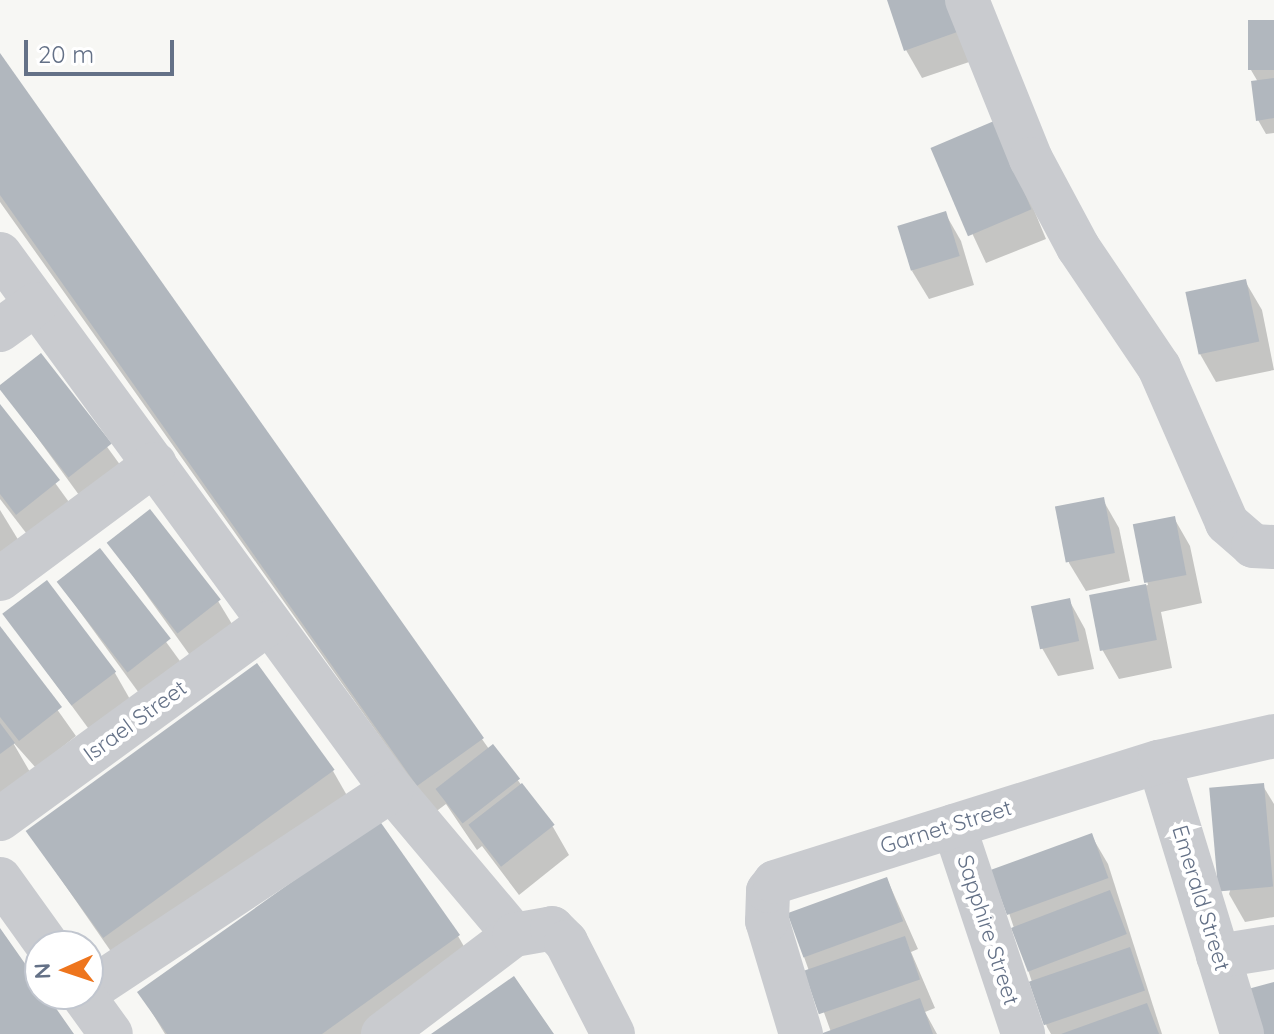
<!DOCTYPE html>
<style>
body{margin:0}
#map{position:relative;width:1274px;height:1034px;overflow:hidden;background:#f7f7f4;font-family:Quicksand,sans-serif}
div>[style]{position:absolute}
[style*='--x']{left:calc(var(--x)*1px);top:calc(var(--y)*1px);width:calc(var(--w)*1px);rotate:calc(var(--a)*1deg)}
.shadow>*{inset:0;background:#0003;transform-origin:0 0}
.building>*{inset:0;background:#b1b7be;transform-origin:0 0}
.street>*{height:44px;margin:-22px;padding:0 22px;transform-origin:22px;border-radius:22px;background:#c9cbcf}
span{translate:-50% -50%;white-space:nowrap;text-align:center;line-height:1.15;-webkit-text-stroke:8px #fff;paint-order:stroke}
.street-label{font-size:22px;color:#647187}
.north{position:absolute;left:24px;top:930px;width:80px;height:80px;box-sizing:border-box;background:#fff;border:2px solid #c1c6cf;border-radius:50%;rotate:267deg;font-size:22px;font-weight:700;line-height:32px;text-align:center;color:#647187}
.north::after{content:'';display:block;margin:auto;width:28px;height:36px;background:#ee751d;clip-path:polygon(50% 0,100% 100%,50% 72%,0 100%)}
.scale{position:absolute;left:24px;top:40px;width:150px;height:36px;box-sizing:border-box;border:4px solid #647187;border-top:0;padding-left:10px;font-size:24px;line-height:28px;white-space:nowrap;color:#647187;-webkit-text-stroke:6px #fff;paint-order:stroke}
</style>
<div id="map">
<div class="shadow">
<i style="clip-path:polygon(890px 0,955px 0,975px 60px,922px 78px,906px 50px)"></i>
<i style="clip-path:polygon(1274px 22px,1274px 133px,1266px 134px,1258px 120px,1258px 82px,1251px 70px)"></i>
<i style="clip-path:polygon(0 60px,489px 749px,492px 746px,553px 827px,569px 855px,519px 895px,482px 846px,477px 850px,446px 804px,434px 813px,0 202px)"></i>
<i style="clip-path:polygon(933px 149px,1010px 152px,1046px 239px,986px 263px)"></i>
<i style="clip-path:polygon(945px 213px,961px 241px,974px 285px,929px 299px,912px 271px)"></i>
<i style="clip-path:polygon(1245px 281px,1262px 310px,1274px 370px,1216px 382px,1200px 354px)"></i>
<i style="left:41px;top:356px;width:145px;height:51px;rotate:54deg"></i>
<i style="clip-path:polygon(0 407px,74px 509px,33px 542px,0 499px)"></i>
<i style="clip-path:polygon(1103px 500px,1119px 528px,1130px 581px,1086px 591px,1069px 563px,1058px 509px)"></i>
<i style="clip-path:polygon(0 510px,22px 546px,0 564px)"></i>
<i style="clip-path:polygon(1174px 518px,1190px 546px,1202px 603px,1161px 612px,1172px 668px,1119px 679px,1103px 651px,1091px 597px,1148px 585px,1136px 526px)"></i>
<i style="clip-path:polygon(110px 544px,218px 601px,235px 629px,194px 661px)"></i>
<i style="left:100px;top:551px;width:145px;height:52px;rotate:54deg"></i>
<i style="clip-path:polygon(1069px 600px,1085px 629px,1094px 669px,1058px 676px,1042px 648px,1034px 608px)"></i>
<i style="clip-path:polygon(5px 615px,115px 673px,131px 701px,91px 732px)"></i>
<i style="clip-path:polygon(0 629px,76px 736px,36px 768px,12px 741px,30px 772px,0 795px)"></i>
<i style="clip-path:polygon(333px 771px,349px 799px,121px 966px,29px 833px)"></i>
<i style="clip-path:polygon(1263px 786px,1274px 804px,1274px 917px,1245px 922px,1229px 894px)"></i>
<i style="clip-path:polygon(1091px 835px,1108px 864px,1162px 1034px,1051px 1034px,1047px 1027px,1009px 913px)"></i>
<i style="clip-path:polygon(887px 879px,918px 949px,911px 952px,935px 1008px,925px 1012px,937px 1034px,824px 1034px,831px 1032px,804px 957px)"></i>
<i style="clip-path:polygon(458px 936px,474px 964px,376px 1034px,165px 1034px,140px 993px)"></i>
</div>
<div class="building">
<i style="clip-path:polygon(887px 0,950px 0,960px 31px,904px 51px)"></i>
<i style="left:1274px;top:20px;width:50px;height:26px;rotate:90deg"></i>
<i style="clip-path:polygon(0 53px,484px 738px,417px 786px,0 195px)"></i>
<i style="clip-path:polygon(1274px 78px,1274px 118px,1256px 121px,1251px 81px)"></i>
<i style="left:994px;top:121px;width:96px;height:69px;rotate:67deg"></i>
<i style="left:946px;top:211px;width:47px;height:51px;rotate:73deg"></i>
<i style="left:1246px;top:279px;width:64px;height:62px;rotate:78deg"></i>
<i style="left:41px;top:353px;width:115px;height:55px;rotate:52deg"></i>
<i style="clip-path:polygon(0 404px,60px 480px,16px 515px,0 494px)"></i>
<i style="left:1104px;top:497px;width:57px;height:50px;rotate:79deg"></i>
<i style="left:150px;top:509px;width:115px;height:55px;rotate:52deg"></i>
<i style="left:1175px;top:516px;width:60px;height:43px;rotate:79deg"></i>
<i style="left:100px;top:548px;width:115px;height:55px;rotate:52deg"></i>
<i style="left:47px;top:580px;width:115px;height:56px;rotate:53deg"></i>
<i style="left:1146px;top:584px;width:57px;height:58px;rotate:79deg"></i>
<i style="left:1070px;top:598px;width:44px;height:40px;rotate:78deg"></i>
<i style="clip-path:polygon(0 626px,62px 707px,19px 741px,0 717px)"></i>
<i style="left:257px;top:663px;width:132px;height:286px;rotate:54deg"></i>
<i style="clip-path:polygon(0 723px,15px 743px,0 754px)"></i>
<i style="left:493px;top:744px;width:44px;height:73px;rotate:52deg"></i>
<i style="left:522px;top:783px;width:53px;height:68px;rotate:52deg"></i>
<i style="left:1264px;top:783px;width:104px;height:55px;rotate:85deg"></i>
<i style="clip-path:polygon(379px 820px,460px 935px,322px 1034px,167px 1034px,137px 992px)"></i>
<i style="left:1092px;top:833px;width:48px;height:108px;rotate:70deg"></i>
<i style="left:887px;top:877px;width:47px;height:106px;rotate:70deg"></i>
<i style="left:1110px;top:890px;width:47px;height:106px;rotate:69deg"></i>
<i style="clip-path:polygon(0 928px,40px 985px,40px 994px,46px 994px,74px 1034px,0 1034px)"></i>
<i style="left:905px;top:936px;width:46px;height:107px;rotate:71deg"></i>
<i style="left:1130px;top:947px;width:46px;height:107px;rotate:71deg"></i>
<i style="clip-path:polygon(514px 976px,554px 1034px,431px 1034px,464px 1011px)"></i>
<i style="clip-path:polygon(1274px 982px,1274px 1034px,1262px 1034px,1248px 989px)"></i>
<i style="clip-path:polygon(920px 998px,933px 1034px,820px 1034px)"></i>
<i style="clip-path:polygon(1147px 1003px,1159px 1034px,1061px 1034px)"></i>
</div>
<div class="street">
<i style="--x:967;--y:0;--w:171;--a:68.1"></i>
<i style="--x:1031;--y:159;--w:100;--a:61.9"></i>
<i style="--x:1078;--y:247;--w:145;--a:56"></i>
<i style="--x:1159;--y:367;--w:170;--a:66.4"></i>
<i style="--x:1227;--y:523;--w:35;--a:41"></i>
<i style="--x:1253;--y:546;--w:21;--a:3"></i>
<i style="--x:0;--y:254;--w:664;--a:53.82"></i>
<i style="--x:392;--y:790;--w:189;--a:49.9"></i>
<i style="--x:0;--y:330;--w:44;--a:-35.8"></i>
<i style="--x:0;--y:579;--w:193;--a:-36.6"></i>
<i style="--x:1159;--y:762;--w:284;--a:73"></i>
<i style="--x:0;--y:819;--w:333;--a:-36.1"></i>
<i style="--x:954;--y:826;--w:219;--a:71.6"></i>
<i style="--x:0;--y:879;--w:82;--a:54.4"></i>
<i style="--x:1218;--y:956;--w:57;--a:-9.1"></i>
<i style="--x:88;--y:991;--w:364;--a:-33.5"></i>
<i style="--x:82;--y:994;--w:49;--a:54.1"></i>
<i style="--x:383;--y:1034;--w:164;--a:-37.1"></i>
<i style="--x:514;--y:935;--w:39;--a:-10"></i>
<i style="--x:552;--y:928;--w:20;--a:45"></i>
<i style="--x:566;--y:942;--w:103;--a:62.9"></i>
<i style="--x:801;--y:1034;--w:118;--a:-106.7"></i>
<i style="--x:767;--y:921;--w:30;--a:-88"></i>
<i style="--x:768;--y:891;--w:11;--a:-52"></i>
<i style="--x:775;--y:882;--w:402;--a:-17.4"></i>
<i style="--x:1159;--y:762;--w:118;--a:-12.7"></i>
</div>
<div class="street-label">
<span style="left:135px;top:721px;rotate:-36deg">Israel Street</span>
<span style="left:946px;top:827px;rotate:-17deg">Garnet Street</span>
<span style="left:1201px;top:898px;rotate:73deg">Emerald Street</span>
<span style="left:988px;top:930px;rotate:72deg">Sapphire Street</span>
</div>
<div class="north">N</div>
<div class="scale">20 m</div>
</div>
